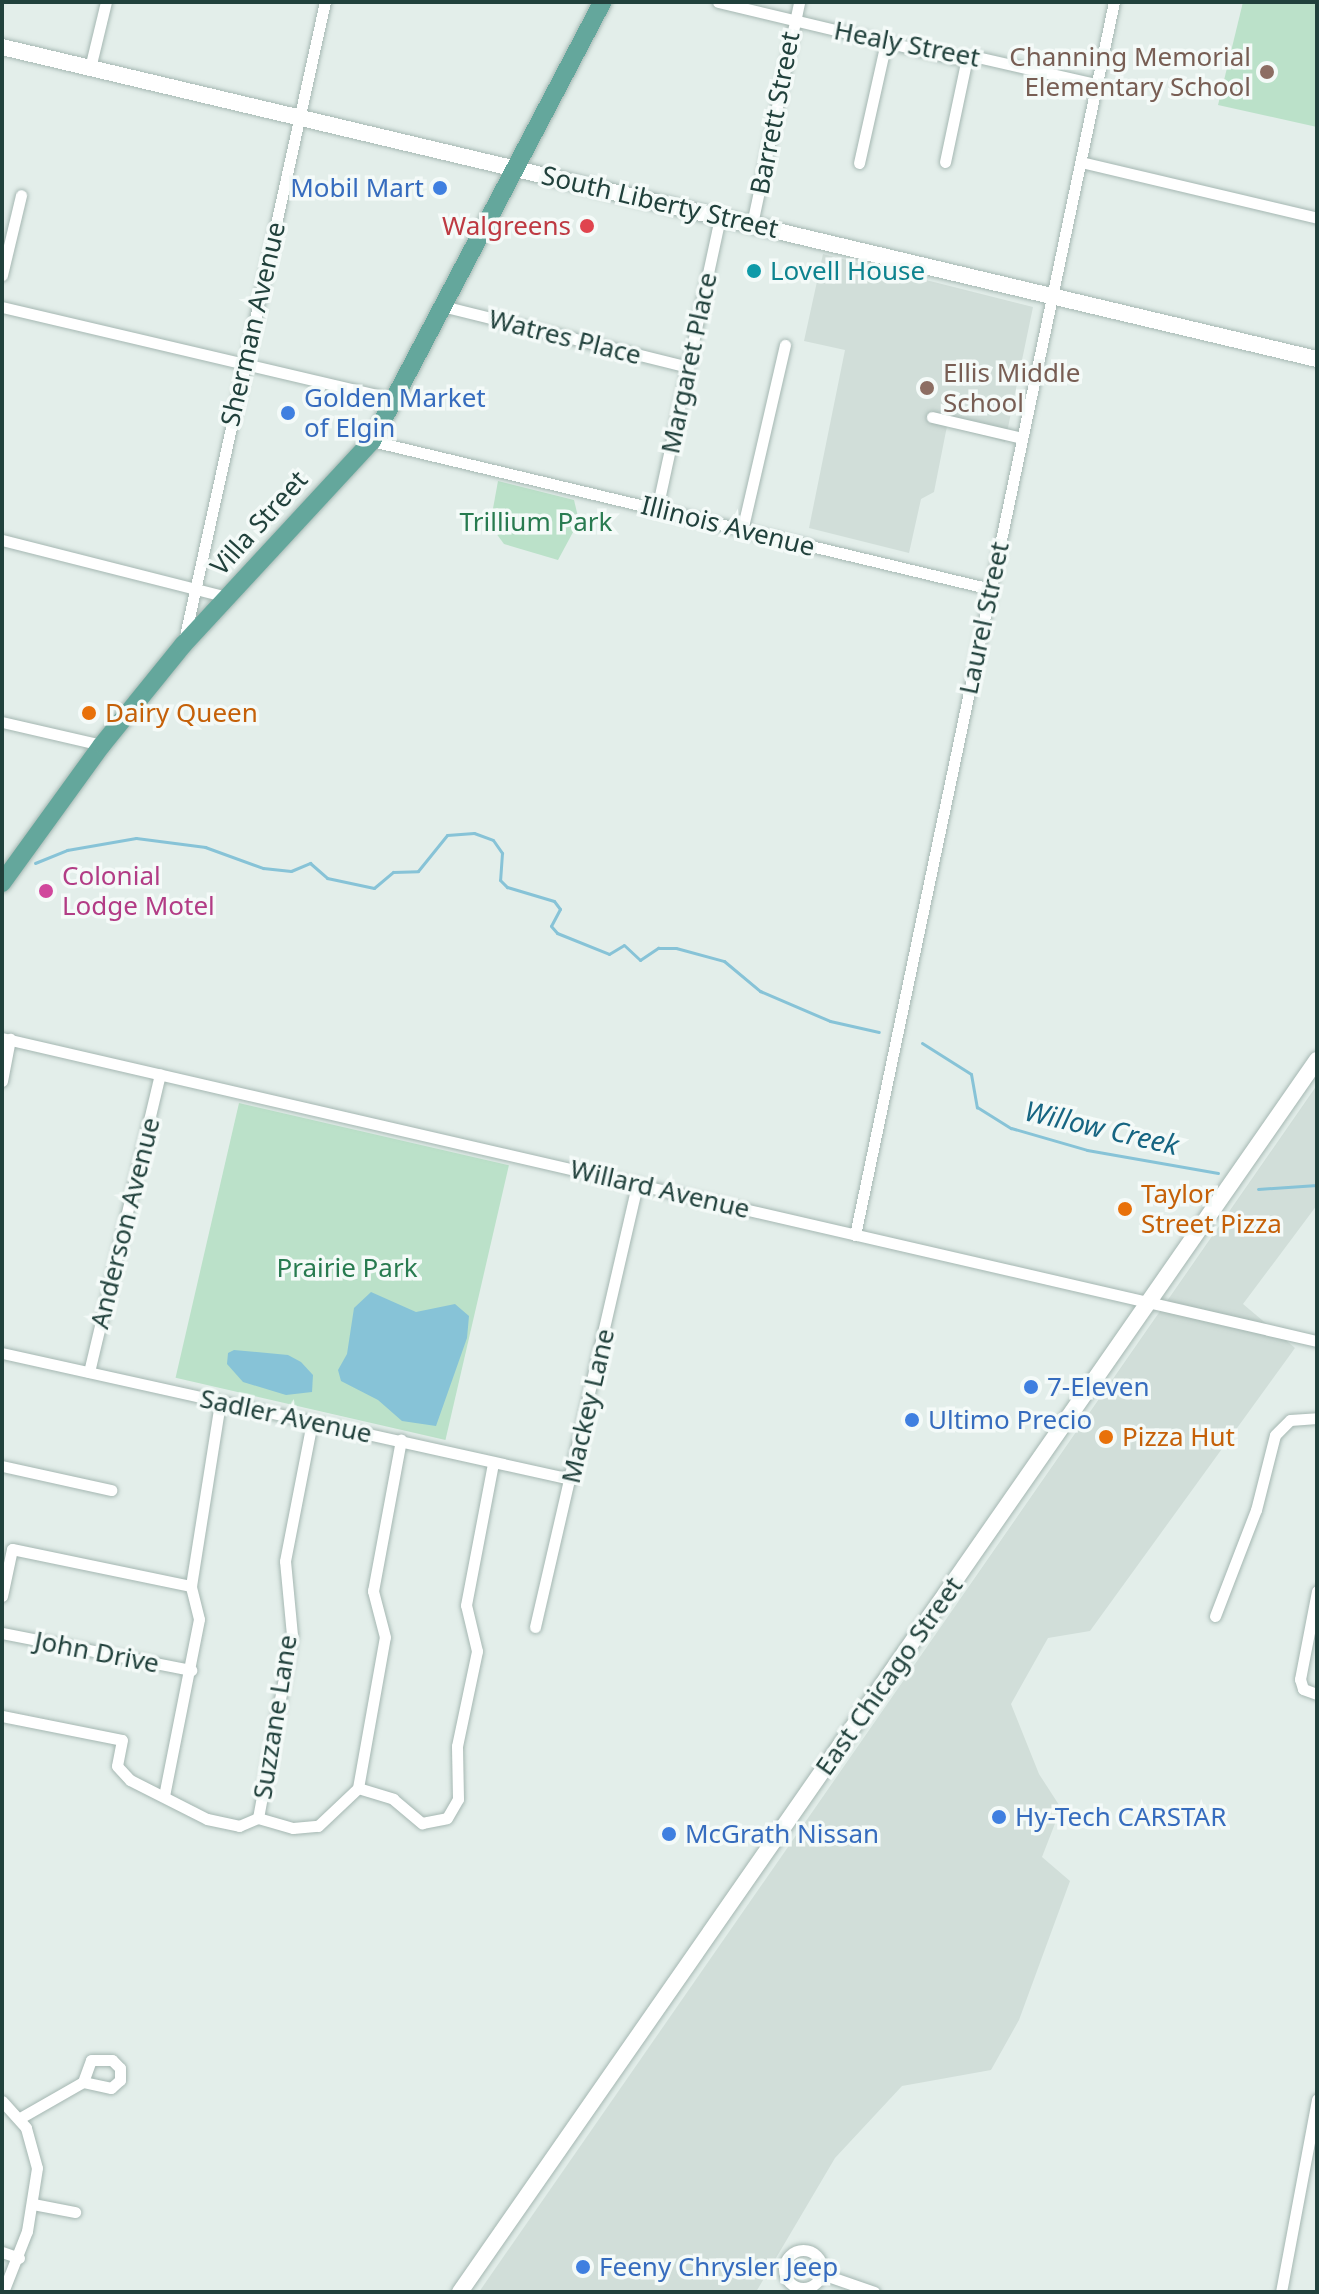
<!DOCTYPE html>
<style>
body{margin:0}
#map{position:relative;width:1319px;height:2294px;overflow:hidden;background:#e3eeea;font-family:"Noto Sans",sans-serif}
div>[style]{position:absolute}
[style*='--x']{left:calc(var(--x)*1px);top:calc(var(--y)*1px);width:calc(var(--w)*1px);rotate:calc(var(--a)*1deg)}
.built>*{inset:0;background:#d1ded9}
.green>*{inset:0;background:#bbe1c9;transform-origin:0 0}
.water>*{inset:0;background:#87c3d7}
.stream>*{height:3px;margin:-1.5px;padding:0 1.5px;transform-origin:1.5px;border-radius:1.5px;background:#87c3d7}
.roads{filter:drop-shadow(0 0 2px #a5b7b2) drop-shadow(0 0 2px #a5b7b2)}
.minor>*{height:11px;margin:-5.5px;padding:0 5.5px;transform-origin:5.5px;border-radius:5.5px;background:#fff}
.minor>.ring{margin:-5.5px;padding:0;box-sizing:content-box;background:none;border:11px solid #fff;border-radius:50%}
.secondary>*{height:16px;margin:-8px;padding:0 8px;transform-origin:8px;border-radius:8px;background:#fff}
.primary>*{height:18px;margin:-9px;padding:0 9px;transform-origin:9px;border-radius:9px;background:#64a79c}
.dots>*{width:22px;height:22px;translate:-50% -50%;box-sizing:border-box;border:4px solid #f4faf8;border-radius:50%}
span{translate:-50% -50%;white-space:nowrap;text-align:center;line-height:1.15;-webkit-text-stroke:7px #f4faf8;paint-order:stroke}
.street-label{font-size:26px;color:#21413c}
.education-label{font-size:26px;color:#785e54}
.right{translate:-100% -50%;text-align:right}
.left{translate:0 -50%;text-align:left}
.shop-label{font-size:26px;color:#366cbe}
.health-label{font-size:26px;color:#be3a42}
.culture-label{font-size:26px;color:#0d838f}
.park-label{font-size:26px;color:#287b50}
.food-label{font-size:26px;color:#c56008}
.hotel-label{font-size:26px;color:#b23c85}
.water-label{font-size:28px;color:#166582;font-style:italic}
.frame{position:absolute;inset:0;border:4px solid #21413c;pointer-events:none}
</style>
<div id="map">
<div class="built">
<i style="clip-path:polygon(823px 254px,1033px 307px,1005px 442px,947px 426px,934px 492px,921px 499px,909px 553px,809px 528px,845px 350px,804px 341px)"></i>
<i style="clip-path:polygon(1317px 1085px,1317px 1205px,1243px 1304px,1295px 1348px,1090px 1631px,1048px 1638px,1011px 1704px,1039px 1774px,1061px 1808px,1042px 1857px,1070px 1881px,1019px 2020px,991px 2070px,902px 2086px,835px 2158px,756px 2292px,479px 2292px)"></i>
</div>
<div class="green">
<i style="clip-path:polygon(1243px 2px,1317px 2px,1317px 127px,1218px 105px)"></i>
<i style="clip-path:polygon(498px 481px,574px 500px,579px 521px,558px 560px,504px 544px,490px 525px)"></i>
<i style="left:239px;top:1103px;width:277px;height:282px;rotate:13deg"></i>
</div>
<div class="water">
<i style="clip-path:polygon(371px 1292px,416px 1312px,455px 1304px,469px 1316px,467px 1338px,436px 1426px,402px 1421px,378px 1400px,341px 1381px,338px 1370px,347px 1354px,354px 1308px)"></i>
<i style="clip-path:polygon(234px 1350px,288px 1355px,301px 1362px,313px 1375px,312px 1392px,286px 1395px,243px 1382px,227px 1364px,228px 1353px)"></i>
</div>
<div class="stream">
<i style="--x:35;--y:863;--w:35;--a:-22"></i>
<i style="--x:67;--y:850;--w:70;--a:-9.9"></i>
<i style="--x:136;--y:838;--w:70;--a:7.4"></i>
<i style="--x:205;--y:847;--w:62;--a:19.9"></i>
<i style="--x:263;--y:868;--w:28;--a:6"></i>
<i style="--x:291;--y:871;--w:21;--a:-23"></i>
<i style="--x:310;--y:863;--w:23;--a:41"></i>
<i style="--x:327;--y:878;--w:48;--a:12"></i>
<i style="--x:374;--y:888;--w:25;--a:-40"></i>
<i style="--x:393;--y:872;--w:25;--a:-2"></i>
<i style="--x:418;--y:871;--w:46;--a:-51.1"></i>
<i style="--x:447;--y:835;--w:27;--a:-4"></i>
<i style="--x:474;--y:833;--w:20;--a:20"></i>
<i style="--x:493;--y:840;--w:16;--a:55"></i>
<i style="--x:502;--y:853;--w:27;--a:94"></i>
<i style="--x:500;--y:880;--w:10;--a:45"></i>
<i style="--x:507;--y:887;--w:49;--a:16.6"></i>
<i style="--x:554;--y:901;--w:10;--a:53"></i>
<i style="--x:560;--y:909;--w:19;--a:118"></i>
<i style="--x:551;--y:926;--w:9;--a:49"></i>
<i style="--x:557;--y:933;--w:56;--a:22"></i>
<i style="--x:609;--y:954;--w:17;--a:-31"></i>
<i style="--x:624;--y:945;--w:22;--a:43"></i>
<i style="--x:640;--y:960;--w:22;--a:-34"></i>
<i style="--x:658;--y:948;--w:18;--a:0"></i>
<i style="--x:676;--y:948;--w:50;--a:15.2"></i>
<i style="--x:724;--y:961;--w:47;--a:39.8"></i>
<i style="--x:760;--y:991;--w:76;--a:23.2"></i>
<i style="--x:830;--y:1021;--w:50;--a:12.7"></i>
<i style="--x:922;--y:1043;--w:58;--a:32.3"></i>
<i style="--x:971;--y:1074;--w:34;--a:80"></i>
<i style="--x:977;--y:1107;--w:40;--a:32"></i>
<i style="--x:1011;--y:1128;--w:79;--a:16.1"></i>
<i style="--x:1087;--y:1150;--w:133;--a:10"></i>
<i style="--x:1258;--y:1189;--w:59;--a:-3.9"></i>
</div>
<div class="roads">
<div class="minor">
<i style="--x:718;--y:2;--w:242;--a:13.4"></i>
<i style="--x:953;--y:58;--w:24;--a:-2"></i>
<i style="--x:977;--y:57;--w:122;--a:12.8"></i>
<i style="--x:90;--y:68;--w:68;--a:-76.4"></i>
<i style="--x:945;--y:162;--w:106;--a:-78.1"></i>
<i style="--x:1081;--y:162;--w:243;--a:13.3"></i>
<i style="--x:859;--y:163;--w:124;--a:-77.4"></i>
<i style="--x:752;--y:224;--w:227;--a:-78"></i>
<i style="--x:2;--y:275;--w:82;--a:-76.6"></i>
<i style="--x:442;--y:306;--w:253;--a:13.9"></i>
<i style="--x:2;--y:307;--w:402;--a:13.2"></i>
<i style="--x:932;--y:417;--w:92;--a:13.1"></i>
<i style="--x:372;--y:441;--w:636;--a:13.45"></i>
<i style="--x:657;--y:509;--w:299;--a:-77.8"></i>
<i style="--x:742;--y:531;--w:191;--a:-77"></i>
<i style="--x:2;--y:540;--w:232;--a:14.2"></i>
<i style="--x:183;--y:645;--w:658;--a:-77.55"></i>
<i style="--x:2;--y:722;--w:103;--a:13"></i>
<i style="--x:2;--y:1038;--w:1349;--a:12.98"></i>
<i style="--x:2;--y:1081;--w:43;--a:-79.2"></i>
<i style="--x:855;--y:1235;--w:1260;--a:-78.14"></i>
<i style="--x:2;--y:1353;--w:583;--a:12.49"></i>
<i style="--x:89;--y:1372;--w:306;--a:-76.6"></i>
<i style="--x:2;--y:1466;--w:112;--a:12.4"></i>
<i style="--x:1317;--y:1591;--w:90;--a:100.9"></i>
<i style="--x:1300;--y:1679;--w:10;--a:73"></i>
<i style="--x:1303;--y:1689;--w:15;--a:20"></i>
<i style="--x:2;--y:1596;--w:48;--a:-78"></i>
<i style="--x:12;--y:1549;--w:183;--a:11.7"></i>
<i style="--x:1215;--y:1616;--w:114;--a:-68.9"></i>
<i style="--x:1256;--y:1510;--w:77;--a:-75.8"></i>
<i style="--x:1275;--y:1435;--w:21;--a:-45"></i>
<i style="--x:1290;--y:1420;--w:27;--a:-4"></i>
<i style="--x:535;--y:1627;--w:455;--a:-77"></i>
<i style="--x:2;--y:1633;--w:193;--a:11.1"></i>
<i style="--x:2;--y:1716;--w:122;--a:11.3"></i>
<i style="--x:122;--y:1740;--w:26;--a:101"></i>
<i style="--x:117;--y:1766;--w:19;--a:47"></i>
<i style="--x:130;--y:1780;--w:86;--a:26.9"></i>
<i style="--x:207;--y:1819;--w:33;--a:12"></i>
<i style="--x:239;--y:1826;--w:21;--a:-23"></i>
<i style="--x:358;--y:1788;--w:37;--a:17"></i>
<i style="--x:393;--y:1799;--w:38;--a:40"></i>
<i style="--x:422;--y:1823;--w:25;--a:-11"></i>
<i style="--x:447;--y:1818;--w:22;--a:-60"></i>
<i style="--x:458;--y:1799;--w:53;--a:-91.1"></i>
<i style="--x:457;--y:1746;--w:97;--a:-78.1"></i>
<i style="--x:477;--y:1651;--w:47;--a:-103.4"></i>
<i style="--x:466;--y:1605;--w:145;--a:-79.2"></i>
<i style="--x:164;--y:1796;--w:180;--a:-78.8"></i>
<i style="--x:199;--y:1619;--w:34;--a:-104"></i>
<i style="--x:191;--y:1586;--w:186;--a:-81"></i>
<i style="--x:258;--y:1818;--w:36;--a:16"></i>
<i style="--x:293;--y:1828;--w:25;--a:-5"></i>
<i style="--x:318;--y:1826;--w:55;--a:-43.5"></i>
<i style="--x:358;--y:1788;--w:153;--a:-79.9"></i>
<i style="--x:385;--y:1637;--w:48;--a:-104.6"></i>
<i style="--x:373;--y:1591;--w:154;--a:-79.5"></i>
<i style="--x:258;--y:1818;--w:186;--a:-79.5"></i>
<i style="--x:292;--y:1635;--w:74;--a:-95.4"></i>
<i style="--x:285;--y:1561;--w:142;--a:-79"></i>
<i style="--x:2;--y:2101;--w:36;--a:48"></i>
<i style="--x:26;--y:2128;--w:41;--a:74.6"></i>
<i style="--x:37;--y:2168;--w:64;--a:99"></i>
<i style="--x:27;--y:2231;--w:66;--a:111.5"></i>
<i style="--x:20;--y:2118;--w:73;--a:-29.7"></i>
<i style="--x:83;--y:2082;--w:23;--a:-70"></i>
<i style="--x:91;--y:2060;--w:21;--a:0"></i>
<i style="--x:112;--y:2060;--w:11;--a:45"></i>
<i style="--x:120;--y:2068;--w:12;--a:90"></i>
<i style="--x:120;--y:2080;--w:12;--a:138"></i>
<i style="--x:111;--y:2088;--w:29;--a:-168"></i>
<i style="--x:33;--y:2204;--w:43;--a:10.8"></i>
<i class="ring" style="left:784px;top:2250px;width:27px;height:27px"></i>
<i style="--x:2;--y:2252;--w:18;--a:19"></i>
<i style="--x:825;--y:2275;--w:52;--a:19.1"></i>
<i style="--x:1281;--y:2292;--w:196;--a:-79.4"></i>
</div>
<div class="secondary">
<i style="--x:2;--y:47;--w:1352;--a:13.35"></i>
<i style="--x:460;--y:2292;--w:1501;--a:-55.18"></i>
</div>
<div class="primary">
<i style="--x:2;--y:883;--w:170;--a:-54.1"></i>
<i style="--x:102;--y:745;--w:129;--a:-51"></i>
<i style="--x:183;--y:645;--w:278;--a:-47.2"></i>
<i style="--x:372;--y:441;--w:496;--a:-62.3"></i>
</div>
</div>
<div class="dots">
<i style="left:1267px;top:72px;background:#8d6e63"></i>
<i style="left:440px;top:188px;background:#3f7fe0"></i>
<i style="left:587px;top:226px;background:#e0444e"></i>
<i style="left:754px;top:271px;background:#0f9aa8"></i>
<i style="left:927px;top:388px;background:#8d6e63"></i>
<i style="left:288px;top:413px;background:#3f7fe0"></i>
<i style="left:89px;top:713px;background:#e8710a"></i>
<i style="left:46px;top:891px;background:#d1479c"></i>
<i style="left:1125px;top:1209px;background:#e8710a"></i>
<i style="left:1031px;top:1387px;background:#3f7fe0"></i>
<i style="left:912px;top:1420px;background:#3f7fe0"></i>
<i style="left:1106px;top:1437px;background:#e8710a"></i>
<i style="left:999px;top:1817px;background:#3f7fe0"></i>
<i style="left:669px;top:1834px;background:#3f7fe0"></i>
<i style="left:583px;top:2267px;background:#3f7fe0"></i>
</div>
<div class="street-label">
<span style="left:907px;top:44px;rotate:11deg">Healy Street</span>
<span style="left:775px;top:113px;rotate:-79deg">Barrett Street</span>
<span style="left:660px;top:202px;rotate:13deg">South Liberty Street</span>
<span style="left:253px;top:324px;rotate:-77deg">Sherman Avenue</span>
<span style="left:565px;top:337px;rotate:14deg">Watres Place</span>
<span style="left:689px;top:363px;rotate:-78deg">Margaret Place</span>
<span style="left:259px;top:523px;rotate:-48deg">Villa Street</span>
<span style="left:728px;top:526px;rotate:14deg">Illinois Avenue</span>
<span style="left:984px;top:618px;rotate:-78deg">Laurel Street</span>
<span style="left:660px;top:1189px;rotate:13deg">Willard Avenue</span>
<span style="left:125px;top:1223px;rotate:-76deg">Anderson Avenue</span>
<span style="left:588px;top:1406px;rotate:-77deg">Mackey Lane</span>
<span style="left:286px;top:1416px;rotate:12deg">Sadler Avenue</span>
<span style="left:97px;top:1652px;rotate:11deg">John Drive</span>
<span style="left:889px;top:1676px;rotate:-55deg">East Chicago Street</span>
<span style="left:275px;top:1717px;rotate:-81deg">Suzzane Lane</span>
</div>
<div class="education-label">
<span class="right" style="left:1251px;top:72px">Channing Memorial<br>Elementary School</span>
<span class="left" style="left:943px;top:388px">Ellis Middle<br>School</span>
</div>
<div class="shop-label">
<span class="right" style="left:424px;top:188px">Mobil Mart</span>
<span class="left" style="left:304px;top:413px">Golden Market<br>of Elgin</span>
<span class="left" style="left:1047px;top:1387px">7-Eleven</span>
<span class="left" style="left:928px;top:1420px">Ultimo Precio</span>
<span class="left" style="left:1015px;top:1817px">Hy-Tech CARSTAR</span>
<span class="left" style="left:685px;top:1834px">McGrath Nissan</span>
<span class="left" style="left:599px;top:2267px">Feeny Chrysler Jeep</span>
</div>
<div class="health-label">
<span class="right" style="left:571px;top:226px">Walgreens</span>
</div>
<div class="culture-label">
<span class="left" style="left:770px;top:271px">Lovell House</span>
</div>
<div class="park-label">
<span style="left:536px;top:522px">Trillium Park</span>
<span style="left:347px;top:1268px">Prairie Park</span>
</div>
<div class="food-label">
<span class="left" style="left:105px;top:713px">Dairy Queen</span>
<span class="left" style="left:1141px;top:1209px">Taylor<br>Street Pizza</span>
<span class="left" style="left:1122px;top:1437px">Pizza Hut</span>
</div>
<div class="hotel-label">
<span class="left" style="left:62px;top:891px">Colonial<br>Lodge Motel</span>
</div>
<div class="water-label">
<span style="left:1102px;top:1127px;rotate:13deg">Willow Creek</span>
</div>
<div class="frame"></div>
</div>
